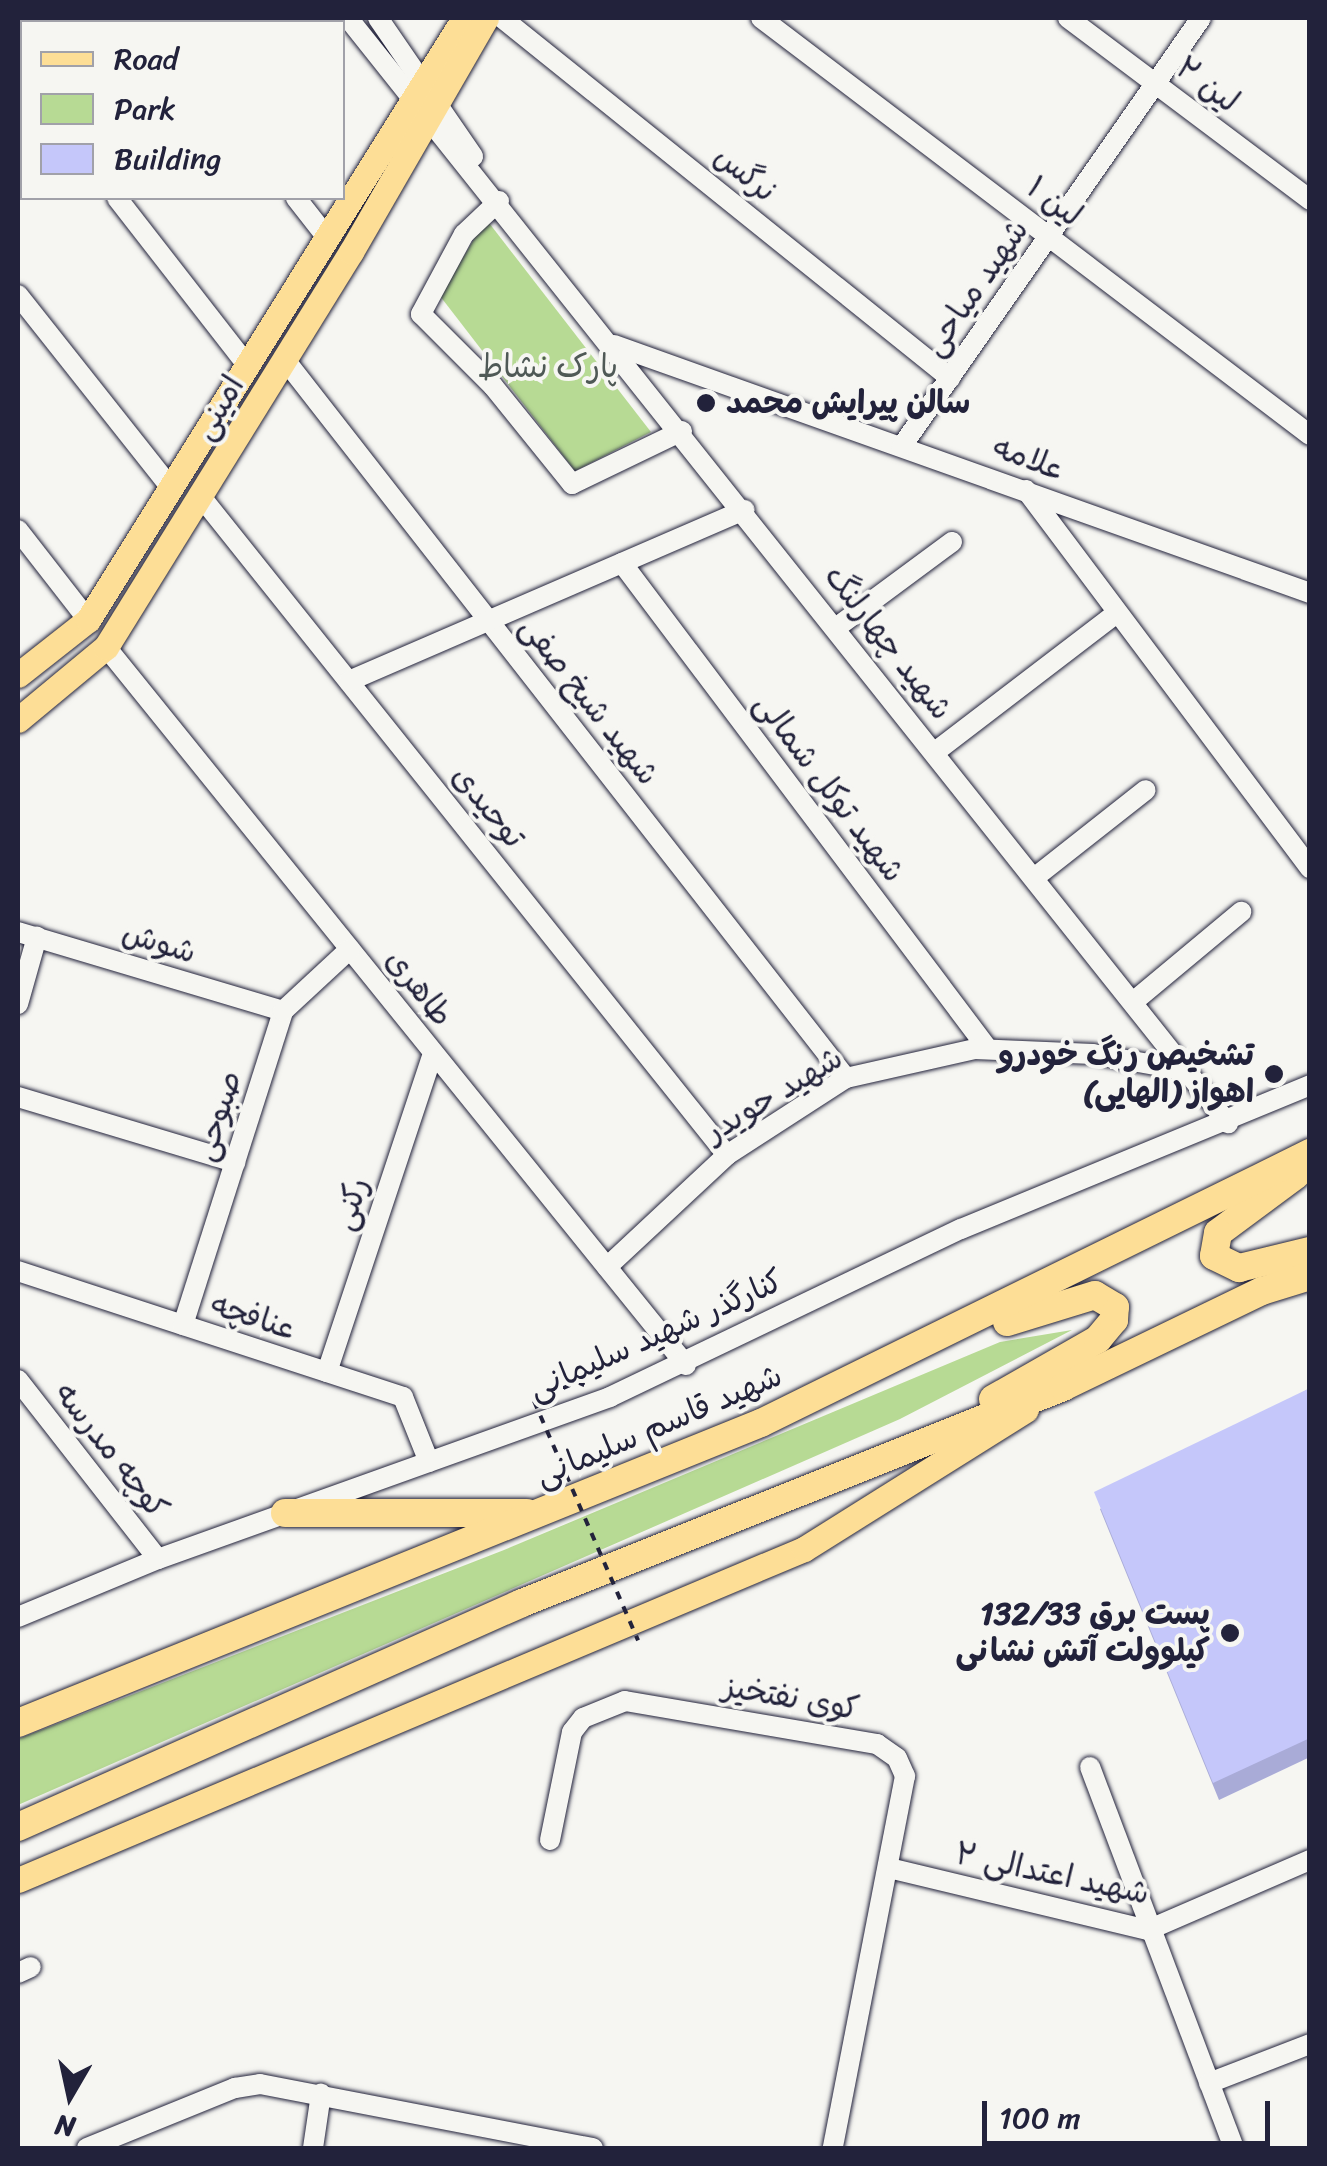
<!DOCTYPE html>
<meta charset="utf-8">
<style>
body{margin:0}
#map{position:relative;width:1327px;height:2166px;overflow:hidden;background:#f6f6f2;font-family:Sriracha,"Playpen Sans Arabic",sans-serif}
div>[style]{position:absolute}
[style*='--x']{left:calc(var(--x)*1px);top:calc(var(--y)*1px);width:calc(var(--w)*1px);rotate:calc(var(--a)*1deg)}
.green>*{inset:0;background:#b7da94}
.path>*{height:4px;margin-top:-2px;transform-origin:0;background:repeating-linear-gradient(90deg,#22223b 0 8px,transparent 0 16px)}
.roads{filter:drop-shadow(0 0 2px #22223b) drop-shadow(0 0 2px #22223b)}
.minor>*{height:20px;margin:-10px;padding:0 10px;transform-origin:10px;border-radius:10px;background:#f6f6f2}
.major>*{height:25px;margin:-12.5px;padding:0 12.5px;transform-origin:12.5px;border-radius:12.5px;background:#fdde96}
.highway>*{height:28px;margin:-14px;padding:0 14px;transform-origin:14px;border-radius:14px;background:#fdde96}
.path-bridge>*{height:4px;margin-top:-2px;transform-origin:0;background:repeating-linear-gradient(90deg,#22223b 0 8px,transparent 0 16px)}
.wall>*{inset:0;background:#a9abd7}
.building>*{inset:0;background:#c5c7fa}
.dots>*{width:28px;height:28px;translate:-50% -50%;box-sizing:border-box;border:5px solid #f6f6f2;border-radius:50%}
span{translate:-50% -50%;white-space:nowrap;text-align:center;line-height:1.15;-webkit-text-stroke:8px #f6f6f2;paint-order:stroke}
.street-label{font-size:32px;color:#22223b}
.park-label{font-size:32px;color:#4f5956}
.poi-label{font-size:32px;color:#22223b;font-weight:700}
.left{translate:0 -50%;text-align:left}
.right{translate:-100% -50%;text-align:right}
.frame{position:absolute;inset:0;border:20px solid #22223b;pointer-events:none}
.legend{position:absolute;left:20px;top:20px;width:325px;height:180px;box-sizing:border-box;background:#f6f6f2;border:2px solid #a1a1a9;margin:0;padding:12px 18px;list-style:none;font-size:30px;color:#22223b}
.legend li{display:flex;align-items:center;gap:20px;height:50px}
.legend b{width:50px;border:2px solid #a1a1a9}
.north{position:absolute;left:20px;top:2046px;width:100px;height:100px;-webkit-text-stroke:8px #f6f6f2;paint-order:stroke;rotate:189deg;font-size:28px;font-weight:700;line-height:40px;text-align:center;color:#22223b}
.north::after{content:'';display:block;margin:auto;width:35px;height:45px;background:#22223b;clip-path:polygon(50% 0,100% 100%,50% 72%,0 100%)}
.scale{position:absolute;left:982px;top:2101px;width:288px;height:45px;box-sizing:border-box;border:5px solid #22223b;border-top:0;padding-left:12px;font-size:30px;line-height:35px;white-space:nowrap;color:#22223b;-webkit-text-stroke:8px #f6f6f2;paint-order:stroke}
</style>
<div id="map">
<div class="green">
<i style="clip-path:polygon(486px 219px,651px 432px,575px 471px,440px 296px)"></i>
<i style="clip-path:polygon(1072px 1330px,900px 1419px,18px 1805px,18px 1739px,504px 1550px,1000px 1342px)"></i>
</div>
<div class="path">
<i style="--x:534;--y:1401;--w:47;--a:-23.8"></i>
<i style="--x:577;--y:1382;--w:8;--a:23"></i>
</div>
<div class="roads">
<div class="minor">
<i style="--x:159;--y:18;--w:5;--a:53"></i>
<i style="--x:348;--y:18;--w:1413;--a:51.47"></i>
<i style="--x:378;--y:18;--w:168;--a:55.5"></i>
<i style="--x:502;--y:18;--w:575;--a:38.78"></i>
<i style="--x:761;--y:18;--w:689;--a:37.22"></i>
<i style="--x:1068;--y:18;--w:303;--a:36.9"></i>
<i style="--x:18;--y:70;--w:7;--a:56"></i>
<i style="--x:117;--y:198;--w:210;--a:52.1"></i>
<i style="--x:296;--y:198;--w:47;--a:51.9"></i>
<i style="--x:499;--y:201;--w:48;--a:136.7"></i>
<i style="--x:464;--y:234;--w:91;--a:118.3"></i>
<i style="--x:421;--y:314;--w:102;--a:45"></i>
<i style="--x:493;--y:386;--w:126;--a:51.1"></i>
<i style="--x:572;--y:484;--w:122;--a:-25.7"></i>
<i style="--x:18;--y:295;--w:246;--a:51.6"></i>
<i style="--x:614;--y:345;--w:739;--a:19.61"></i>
<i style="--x:285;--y:360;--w:911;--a:52"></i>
<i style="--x:902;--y:446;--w:522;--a:-55.06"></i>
<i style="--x:1026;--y:490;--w:473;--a:53.1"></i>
<i style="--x:202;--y:498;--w:841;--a:51.37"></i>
<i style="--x:18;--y:530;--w:114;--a:52.1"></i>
<i style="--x:622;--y:563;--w:608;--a:53.02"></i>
<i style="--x:837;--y:627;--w:143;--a:-36.5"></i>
<i style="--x:106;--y:647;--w:923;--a:51.07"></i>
<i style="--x:349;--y:681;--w:431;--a:-23.4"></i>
<i style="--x:935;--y:752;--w:229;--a:-37.4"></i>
<i style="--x:1034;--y:878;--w:142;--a:-38.2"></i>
<i style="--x:18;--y:932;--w:277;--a:16.6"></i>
<i style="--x:1133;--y:1002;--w:141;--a:-39.8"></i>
<i style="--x:18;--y:1004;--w:70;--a:-74.2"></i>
<i style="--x:18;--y:1097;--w:227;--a:16.7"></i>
<i style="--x:607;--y:1267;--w:164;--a:-43"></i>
<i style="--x:727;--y:1155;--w:142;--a:-32.9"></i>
<i style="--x:846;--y:1078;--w:132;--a:-12.7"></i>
<i style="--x:975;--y:1049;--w:118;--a:2.4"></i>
<i style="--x:1093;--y:1054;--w:97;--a:10.1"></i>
<i style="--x:18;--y:1271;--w:405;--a:18.1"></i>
<i style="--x:403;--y:1397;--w:70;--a:68.2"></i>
<i style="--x:183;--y:1325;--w:330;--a:-72.3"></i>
<i style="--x:283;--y:1011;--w:91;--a:-42.8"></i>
<i style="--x:327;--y:1372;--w:335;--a:-71.6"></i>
<i style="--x:18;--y:1380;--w:227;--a:52"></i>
<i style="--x:18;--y:1617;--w:152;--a:-22.5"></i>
<i style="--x:158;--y:1559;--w:480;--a:-19.7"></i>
<i style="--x:610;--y:1397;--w:389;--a:-25.6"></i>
<i style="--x:961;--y:1229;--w:378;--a:-22.4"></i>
<i style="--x:1090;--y:1767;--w:407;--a:69.3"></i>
<i style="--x:550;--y:1840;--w:110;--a:-78.5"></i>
<i style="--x:572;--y:1732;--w:18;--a:-52"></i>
<i style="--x:583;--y:1718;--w:45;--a:-22"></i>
<i style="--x:625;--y:1701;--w:256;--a:9.7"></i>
<i style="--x:877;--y:1744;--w:24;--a:35"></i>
<i style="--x:897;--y:1758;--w:20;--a:66"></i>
<i style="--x:905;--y:1776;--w:379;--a:101"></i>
<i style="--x:889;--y:1868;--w:266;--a:13.5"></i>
<i style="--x:1148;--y:1930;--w:176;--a:-23.4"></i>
<i style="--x:18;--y:1973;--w:14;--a:-25"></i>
<i style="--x:1209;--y:2083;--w:108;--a:-21.1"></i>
<i style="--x:87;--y:2148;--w:160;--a:-22.1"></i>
<i style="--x:235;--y:2088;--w:25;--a:-9"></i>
<i style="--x:260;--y:2084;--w:339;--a:10.9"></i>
<i style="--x:313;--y:2148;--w:55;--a:-81.6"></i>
</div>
<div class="major">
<i style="--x:18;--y:675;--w:89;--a:-38.2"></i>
<i style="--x:88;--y:620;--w:710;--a:-58.01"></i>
<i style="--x:18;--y:720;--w:114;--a:-39.7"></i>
<i style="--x:106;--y:647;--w:465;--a:-58.2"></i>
<i style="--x:351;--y:252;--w:270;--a:-60"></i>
<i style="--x:18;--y:1880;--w:853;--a:-22.84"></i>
<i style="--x:804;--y:1549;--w:262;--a:-32.1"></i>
</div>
<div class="highway">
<i style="--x:1296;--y:1175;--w:97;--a:143.4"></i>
<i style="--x:1218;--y:1233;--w:23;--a:100"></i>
<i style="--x:1214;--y:1256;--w:28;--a:26"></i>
<i style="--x:1239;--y:1268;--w:73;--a:-13.5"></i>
<i style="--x:993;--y:1399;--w:121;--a:-29.7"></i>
<i style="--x:1098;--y:1339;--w:25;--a:-50"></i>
<i style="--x:1114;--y:1320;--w:13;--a:-86"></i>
<i style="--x:1115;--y:1307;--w:23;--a:-149"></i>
<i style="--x:1095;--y:1295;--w:92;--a:162.9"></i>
<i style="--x:285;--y:1513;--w:242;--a:0"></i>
<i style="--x:18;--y:1723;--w:801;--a:-21.99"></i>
<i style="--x:761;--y:1423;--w:612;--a:-26.19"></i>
<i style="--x:18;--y:1827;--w:552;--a:-23.96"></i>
<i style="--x:522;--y:1603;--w:583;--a:-21.76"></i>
<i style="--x:1063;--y:1387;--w:221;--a:-25.8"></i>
<i style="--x:1262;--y:1291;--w:50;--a:-17.4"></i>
</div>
</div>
<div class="path-bridge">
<i style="--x:534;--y:1401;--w:261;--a:66.5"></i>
</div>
<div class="wall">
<i style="clip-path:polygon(1310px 1388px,1310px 1757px,1219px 1800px,1100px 1509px)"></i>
</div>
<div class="building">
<i style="clip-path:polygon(1310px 1388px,1310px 1738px,1213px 1783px,1094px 1492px)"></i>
</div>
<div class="dots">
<i style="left:706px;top:403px;background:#22223b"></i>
<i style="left:1274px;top:1074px;background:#22223b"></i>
<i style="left:1230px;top:1633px;background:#22223b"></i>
</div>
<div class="street-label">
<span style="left:1207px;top:85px;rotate:37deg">لین ۲</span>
<span style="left:745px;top:174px;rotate:39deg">نرگس</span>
<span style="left:1054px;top:202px;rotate:37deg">لین ۱</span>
<span style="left:976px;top:288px;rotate:-55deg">شهید میاحی</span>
<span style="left:219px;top:408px;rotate:-59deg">امینی</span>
<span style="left:1029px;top:459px;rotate:20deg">علامه</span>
<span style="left:888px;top:643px;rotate:52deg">شهید چهارلنگ</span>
<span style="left:589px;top:701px;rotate:52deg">شهید شیخ صفی</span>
<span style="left:829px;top:788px;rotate:53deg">شهید توکل شمالی</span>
<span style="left:488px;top:807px;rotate:51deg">توحیدی</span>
<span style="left:159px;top:943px;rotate:17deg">شوش</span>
<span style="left:419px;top:988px;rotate:52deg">طاهری</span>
<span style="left:774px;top:1095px;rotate:-31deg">شهید حویدر</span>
<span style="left:218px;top:1116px;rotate:-72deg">صبوحی</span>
<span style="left:351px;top:1204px;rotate:-72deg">رکنی</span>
<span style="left:253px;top:1317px;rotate:18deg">عنافچه</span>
<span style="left:656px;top:1335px;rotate:-24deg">کنارگذر شهید سلیمانی</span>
<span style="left:659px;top:1426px;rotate:-23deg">شهید قاسم سلیمانی</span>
<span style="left:111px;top:1451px;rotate:52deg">کوچه مدرسه</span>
<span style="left:791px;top:1698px;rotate:10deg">کوی نفتخیز</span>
<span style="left:1052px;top:1874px;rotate:12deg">شهید اعتدالی ۲</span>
</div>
<div class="park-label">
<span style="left:548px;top:367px">پارک نشاط</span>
</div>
<div class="poi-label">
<span class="left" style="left:726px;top:403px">سالن پیرایش محمد</span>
<span class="right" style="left:1254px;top:1074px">تشخیص رنگ خودرو<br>اهواز (الهایی)</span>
<span class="right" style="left:1210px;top:1633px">پست برق 132/33<br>کیلوولت آتش نشانی</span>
</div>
<div class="frame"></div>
<ul class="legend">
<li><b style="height:12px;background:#fdde96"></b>Road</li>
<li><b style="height:28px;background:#b7da94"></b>Park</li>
<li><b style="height:28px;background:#c5c7fa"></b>Building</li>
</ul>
<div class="north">N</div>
<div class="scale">100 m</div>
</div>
